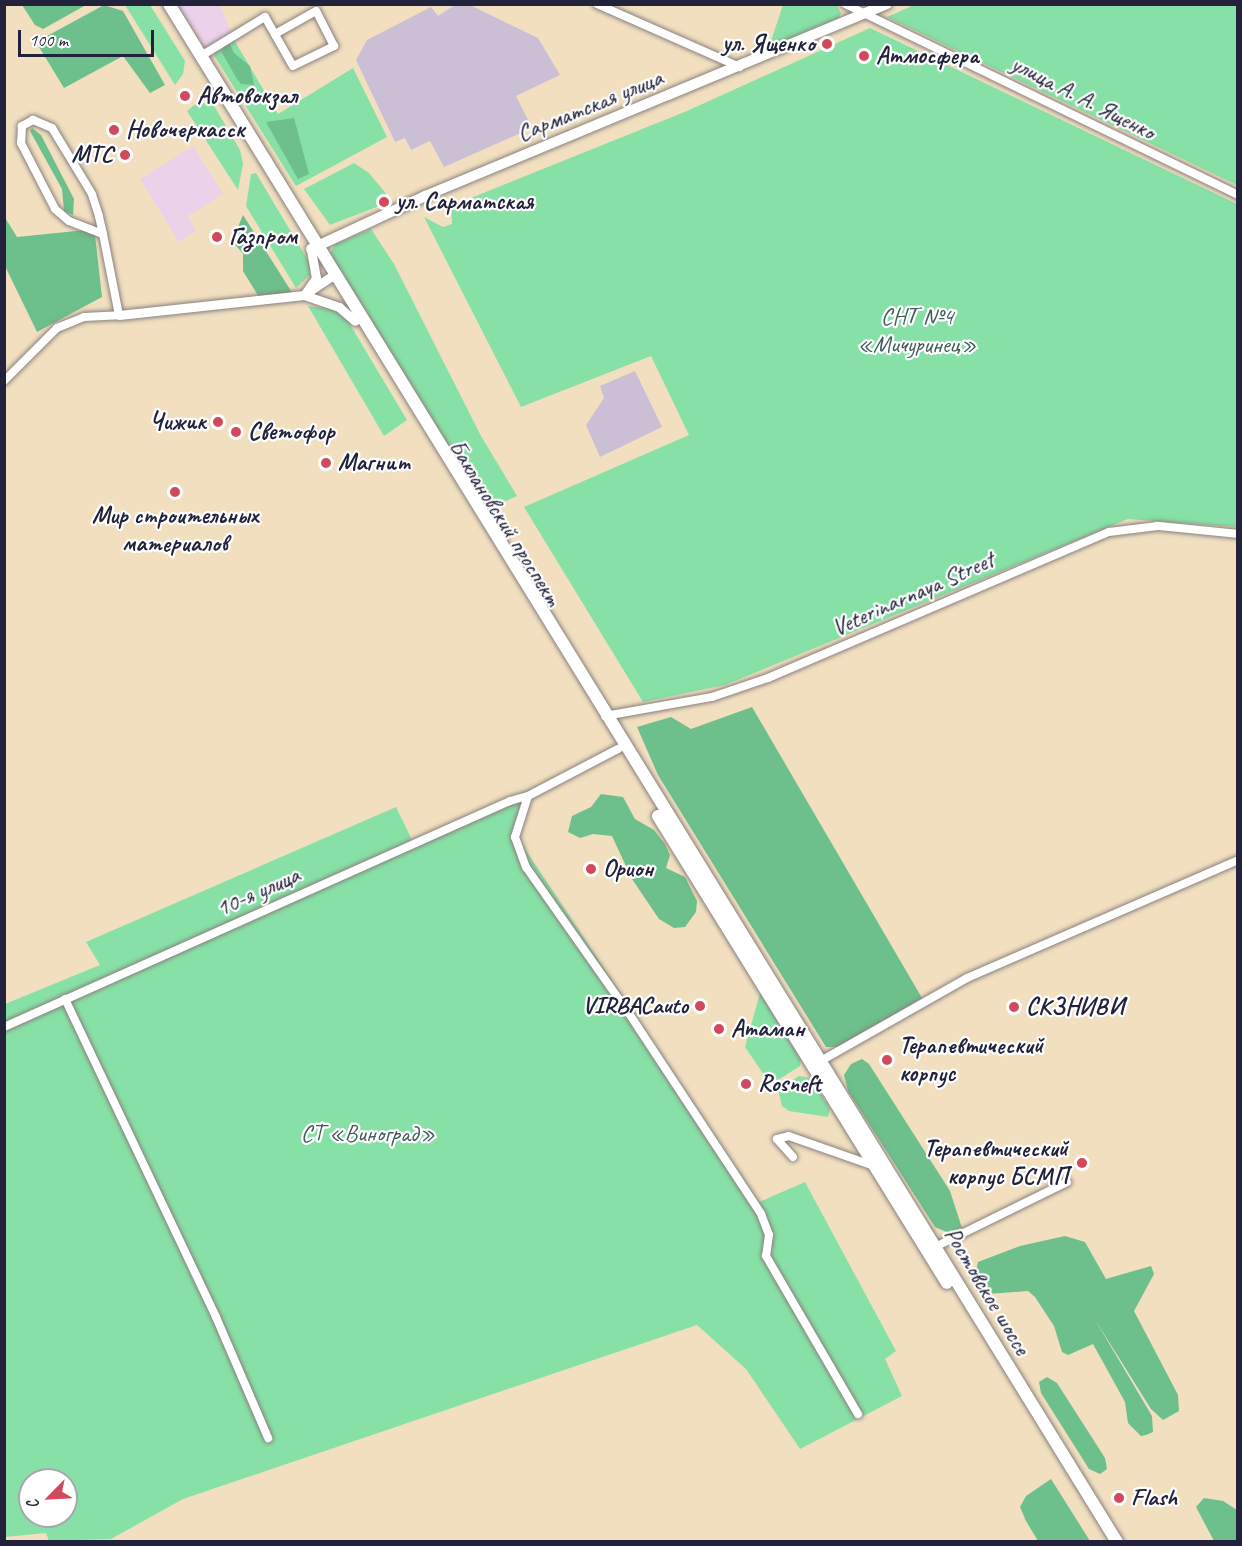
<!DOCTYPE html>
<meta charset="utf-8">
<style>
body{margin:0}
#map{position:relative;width:1242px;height:1546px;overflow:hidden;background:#f1dfc0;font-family:Caveat,sans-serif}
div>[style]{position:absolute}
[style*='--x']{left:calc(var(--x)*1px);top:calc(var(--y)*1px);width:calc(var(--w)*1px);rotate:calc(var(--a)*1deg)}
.built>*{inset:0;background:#ecd1eb}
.industrial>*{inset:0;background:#cbbfd5}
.green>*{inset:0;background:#87e1a6}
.forest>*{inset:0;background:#6dbf8b}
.roads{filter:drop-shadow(0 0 2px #8a807e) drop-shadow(0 0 2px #8a807e)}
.minor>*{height:8px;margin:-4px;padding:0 4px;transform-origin:4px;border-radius:4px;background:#fff}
.tertiary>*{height:9px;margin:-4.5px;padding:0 4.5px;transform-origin:4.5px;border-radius:4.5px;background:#fff}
.secondary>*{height:10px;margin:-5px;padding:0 5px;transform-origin:5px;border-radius:5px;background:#fff}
.primary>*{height:12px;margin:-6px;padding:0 6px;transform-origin:6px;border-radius:6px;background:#fff}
.dots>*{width:16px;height:16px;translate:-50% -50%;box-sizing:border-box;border:3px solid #fff;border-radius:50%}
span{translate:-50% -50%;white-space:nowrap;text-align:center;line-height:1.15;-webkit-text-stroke:4.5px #fff;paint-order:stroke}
.poi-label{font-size:24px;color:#22223b;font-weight:700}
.right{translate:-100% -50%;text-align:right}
.left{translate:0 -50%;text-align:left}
.street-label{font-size:24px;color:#22223b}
.park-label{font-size:24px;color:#405b5b}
.frame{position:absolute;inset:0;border:6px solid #22223b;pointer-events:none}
.north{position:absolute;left:18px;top:1468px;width:60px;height:60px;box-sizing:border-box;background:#fff;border:2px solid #a7a7b1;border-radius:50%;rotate:246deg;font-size:16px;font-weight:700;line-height:24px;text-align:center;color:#22223b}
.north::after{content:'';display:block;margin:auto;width:21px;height:27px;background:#d1495b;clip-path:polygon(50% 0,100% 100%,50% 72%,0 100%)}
.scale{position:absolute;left:18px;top:30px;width:136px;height:27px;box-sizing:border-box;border:3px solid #22223b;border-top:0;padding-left:8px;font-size:18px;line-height:21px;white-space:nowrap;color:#22223b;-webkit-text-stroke:4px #fff;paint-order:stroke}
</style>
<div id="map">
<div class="built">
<i style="clip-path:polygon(178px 5px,220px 5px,234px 40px,208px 52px)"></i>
<i style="clip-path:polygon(193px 146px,223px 194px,188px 216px,196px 231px,179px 242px,140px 179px)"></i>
</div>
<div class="industrial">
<i style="clip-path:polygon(455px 5px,470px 5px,538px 38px,560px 75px,516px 96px,532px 128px,444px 167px,430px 141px,411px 150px,405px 138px,395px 142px,356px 60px,367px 40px,431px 7px,438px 16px)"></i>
<i style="clip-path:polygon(635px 371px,662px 427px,600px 457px,586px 425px,604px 398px,600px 386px)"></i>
</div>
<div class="green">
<i style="clip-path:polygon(125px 5px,150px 5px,185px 61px,183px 74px,175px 85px)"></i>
<i style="clip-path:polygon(783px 5px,836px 4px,841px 13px,837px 22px,768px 50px)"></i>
<i style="clip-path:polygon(914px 5px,1237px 5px,1237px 185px,887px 17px)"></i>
<i style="clip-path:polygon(870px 28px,1237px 204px,1237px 527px,1128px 519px,725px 685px,643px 702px,524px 507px,689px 435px,651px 356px,521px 407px,424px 217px,443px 227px,452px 224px,451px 206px,687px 111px)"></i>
<i style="clip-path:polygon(234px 40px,278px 114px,353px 68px,387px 137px,296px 186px,212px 52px)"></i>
<i style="clip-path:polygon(197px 103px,213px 104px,240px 150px,243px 164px,238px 190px,187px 111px)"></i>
<i style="clip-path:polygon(354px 163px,369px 173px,392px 201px,330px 225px,304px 189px)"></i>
<i style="clip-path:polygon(256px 173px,312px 267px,310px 275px,296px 288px,246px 206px,251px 174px)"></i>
<i style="clip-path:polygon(371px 229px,394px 264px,481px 436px,517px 496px,486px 510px,329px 256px,335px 244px)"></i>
<i style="clip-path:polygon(308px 306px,334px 309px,348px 321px,407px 420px,384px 436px)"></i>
<i style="clip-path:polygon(evenodd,531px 789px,529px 807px,517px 837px,759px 1202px,805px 1182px,896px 1351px,885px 1359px,902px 1396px,800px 1449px,746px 1369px,697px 1325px,183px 1499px,111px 1539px,49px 1541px,46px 1533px,5px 1537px,5px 1004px,100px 965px,86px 942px,396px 807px,413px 842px,531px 789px,30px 1480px,66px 1480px,66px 1516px,30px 1516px,30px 1480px)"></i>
<i style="clip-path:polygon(760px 993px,801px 1060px,800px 1066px,778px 1080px,766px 1078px,745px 1047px)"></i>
<i style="clip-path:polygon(799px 1076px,811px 1078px,830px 1109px,828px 1117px,789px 1111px,782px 1106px,778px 1090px)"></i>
</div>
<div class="forest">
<i style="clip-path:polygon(22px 5px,86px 5px,43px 29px,35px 25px)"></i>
<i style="clip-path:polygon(104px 5px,123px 11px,165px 85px,150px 93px,123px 56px,64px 88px,36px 42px)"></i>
<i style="clip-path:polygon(229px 42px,234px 53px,250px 66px,254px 85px,241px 84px,237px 79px,221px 51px)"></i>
<i style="clip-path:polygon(294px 118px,309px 174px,298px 179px,266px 122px)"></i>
<i style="clip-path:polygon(32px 128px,41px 135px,74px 199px,73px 215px,64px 211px,62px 189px,30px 131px)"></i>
<i style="clip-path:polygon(243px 215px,293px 294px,259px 297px,243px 271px,243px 254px,232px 241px)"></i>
<i style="clip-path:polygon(4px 216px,17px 237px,86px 230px,95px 235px,102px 297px,37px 332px,5px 266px)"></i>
<i style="clip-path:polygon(752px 707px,922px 998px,842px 1047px,826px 1047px,658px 775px,637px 727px,671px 717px,691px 729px)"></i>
<i style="clip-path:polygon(601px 794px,623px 797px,635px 819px,654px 830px,665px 844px,670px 855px,666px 868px,685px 877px,697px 901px,696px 912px,685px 927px,674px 928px,659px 919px,632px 879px,612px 836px,593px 834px,580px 838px,568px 832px,572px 816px,591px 807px)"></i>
<i style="clip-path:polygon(862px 1059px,869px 1064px,950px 1191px,962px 1228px,949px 1233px,935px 1227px,848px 1091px,844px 1075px,851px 1064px)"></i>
<i style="clip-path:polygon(1065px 1236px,1085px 1242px,1106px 1279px,1151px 1266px,1154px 1274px,1134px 1311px,1178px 1395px,1179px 1411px,1163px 1420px,1151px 1409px,1094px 1318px,1152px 1416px,1153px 1432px,1146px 1435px,1141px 1436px,1128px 1423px,1125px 1402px,1093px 1344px,1068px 1355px,1062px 1352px,1054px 1326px,1035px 1297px,1028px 1291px,988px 1294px,975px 1274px,978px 1262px,1020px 1246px)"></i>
<i style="clip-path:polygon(1047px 1377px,1057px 1383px,1105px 1458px,1107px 1469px,1100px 1474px,1089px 1469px,1041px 1393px,1039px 1382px)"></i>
<i style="clip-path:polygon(1051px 1479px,1090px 1541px,1038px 1541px,1026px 1521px,1020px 1507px,1026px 1496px)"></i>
<i style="clip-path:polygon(1204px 1498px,1223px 1501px,1237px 1510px,1237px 1541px,1214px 1541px,1196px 1507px)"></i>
</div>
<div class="roads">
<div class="minor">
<i style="--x:597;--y:4;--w:156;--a:23.8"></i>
<i style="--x:845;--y:4;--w:437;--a:25.9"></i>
<i style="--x:201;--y:56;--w:75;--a:-31.4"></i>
<i style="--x:265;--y:17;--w:56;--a:60.3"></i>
<i style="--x:293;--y:66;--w:46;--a:-26"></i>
<i style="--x:334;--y:46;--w:39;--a:-117"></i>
<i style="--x:316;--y:11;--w:47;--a:150.7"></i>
<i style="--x:4;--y:381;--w:75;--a:-45"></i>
<i style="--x:57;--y:328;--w:29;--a:-22"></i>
<i style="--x:84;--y:317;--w:35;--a:-3"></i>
<i style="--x:119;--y:315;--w:83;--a:-101.2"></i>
<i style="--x:103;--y:234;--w:18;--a:-103"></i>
<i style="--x:99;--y:216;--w:23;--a:-108"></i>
<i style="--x:92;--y:194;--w:77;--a:-121.2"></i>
<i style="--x:52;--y:128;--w:21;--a:-157"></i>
<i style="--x:33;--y:120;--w:13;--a:151"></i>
<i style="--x:22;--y:126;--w:17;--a:93"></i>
<i style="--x:21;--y:143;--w:74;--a:62.7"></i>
<i style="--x:55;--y:209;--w:18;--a:41"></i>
<i style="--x:69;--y:221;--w:36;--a:21"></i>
<i style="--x:605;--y:716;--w:109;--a:-10.1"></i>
<i style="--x:712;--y:697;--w:59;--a:-18.7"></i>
<i style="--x:768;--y:678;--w:371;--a:-23.2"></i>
<i style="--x:1109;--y:532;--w:49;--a:-7"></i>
<i style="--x:1158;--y:526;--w:80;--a:5.7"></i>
<i style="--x:528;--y:796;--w:43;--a:107.6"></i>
<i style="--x:515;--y:837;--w:32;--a:70"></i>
<i style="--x:526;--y:867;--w:177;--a:54.9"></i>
<i style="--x:628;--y:1012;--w:242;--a:56.6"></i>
<i style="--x:761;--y:1214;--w:22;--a:69"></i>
<i style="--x:769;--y:1235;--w:21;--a:98"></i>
<i style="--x:766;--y:1256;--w:183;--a:59.8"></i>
<i style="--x:65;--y:999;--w:352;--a:64.6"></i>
<i style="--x:216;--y:1317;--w:132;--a:66.7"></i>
<i style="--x:4;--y:1027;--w:554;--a:-24.07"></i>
<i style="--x:510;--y:801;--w:19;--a:-16"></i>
<i style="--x:528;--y:796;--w:102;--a:-27.6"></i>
<i style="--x:817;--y:1063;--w:172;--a:-29.5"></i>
<i style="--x:967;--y:978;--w:296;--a:-23.5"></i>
<i style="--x:793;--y:1157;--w:24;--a:-132"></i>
<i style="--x:777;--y:1139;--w:12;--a:-14"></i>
<i style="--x:789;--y:1136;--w:90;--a:19.4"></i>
<i style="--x:935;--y:1247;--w:147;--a:-26.2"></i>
</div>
<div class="tertiary">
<i style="--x:311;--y:290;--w:29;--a:-34"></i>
<i style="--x:304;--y:295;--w:21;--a:-55"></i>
<i style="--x:316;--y:278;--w:29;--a:-100"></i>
<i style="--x:119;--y:315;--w:186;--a:-6.2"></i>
<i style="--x:304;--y:295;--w:37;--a:19"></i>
<i style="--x:339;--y:307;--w:21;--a:41"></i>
</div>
<div class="secondary">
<i style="--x:311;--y:249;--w:126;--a:-24.9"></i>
<i style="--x:425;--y:196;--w:500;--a:-22.57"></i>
</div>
<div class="primary">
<i style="--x:169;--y:4;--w:1807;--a:58.35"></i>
<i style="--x:658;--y:816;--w:549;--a:58.25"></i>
</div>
</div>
<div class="dots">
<i style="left:827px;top:44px;background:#d1495b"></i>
<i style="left:864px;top:56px;background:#d1495b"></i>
<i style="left:185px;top:96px;background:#d1495b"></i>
<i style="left:114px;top:130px;background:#d1495b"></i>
<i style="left:125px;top:155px;background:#d1495b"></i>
<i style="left:384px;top:202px;background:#d1495b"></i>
<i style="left:217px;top:237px;background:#d1495b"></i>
<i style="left:218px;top:422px;background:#d1495b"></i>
<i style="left:236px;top:432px;background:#d1495b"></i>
<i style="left:326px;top:463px;background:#d1495b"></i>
<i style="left:175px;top:492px;background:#d1495b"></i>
<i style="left:591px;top:869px;background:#d1495b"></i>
<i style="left:700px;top:1006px;background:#d1495b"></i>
<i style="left:1014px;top:1007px;background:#d1495b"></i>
<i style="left:719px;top:1029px;background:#d1495b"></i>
<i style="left:887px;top:1060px;background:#d1495b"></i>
<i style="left:746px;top:1084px;background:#d1495b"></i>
<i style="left:1082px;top:1163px;background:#d1495b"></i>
<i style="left:1119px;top:1498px;background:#d1495b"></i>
</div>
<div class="poi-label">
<span class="right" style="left:815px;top:44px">ул. Ященко</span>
<span class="left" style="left:876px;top:56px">Атмосфера</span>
<span class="left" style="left:197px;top:96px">Автовокзал</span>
<span class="left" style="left:126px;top:130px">Новочеркасск</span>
<span class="right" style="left:113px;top:155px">МТС</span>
<span class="left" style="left:396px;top:202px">ул. Сарматская</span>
<span class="left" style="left:229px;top:237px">Газпром</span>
<span class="right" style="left:206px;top:422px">Чижик</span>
<span class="left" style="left:248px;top:432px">Светофор</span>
<span class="left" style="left:338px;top:463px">Магнит</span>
<span style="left:175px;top:530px">Мир строительных<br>материалов</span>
<span class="left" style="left:603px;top:869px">Орион</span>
<span class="right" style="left:688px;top:1006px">VIRBACauto</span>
<span class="left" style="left:1026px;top:1007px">СКЗНИВИ</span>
<span class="left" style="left:731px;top:1029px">Атаман</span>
<span class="left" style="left:899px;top:1060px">Терапевтический<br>корпус</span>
<span class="left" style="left:758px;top:1084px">Rosneft</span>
<span class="right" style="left:1068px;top:1163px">Терапевтический<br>корпус БСМП</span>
<span class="left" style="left:1131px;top:1498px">Flash</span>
</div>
<div class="street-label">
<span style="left:1083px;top:98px;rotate:27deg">улица А. А. Ященко</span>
<span style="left:590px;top:106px;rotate:-22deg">Сарматская улица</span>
<span style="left:505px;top:523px;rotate:58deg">Баклановский проспект</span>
<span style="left:913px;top:594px;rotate:-24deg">Veterinarnaya Street</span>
<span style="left:258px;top:892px;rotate:-24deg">10-я улица</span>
<span style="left:987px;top:1291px;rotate:59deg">Ростовское шоссе</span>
</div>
<div class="park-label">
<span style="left:917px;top:331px">СНТ №4<br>«Мичуринец»</span>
<span style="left:368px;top:1134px">СТ «Виноград»</span>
</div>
<div class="frame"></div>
<div class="north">С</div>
<div class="scale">100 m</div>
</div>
